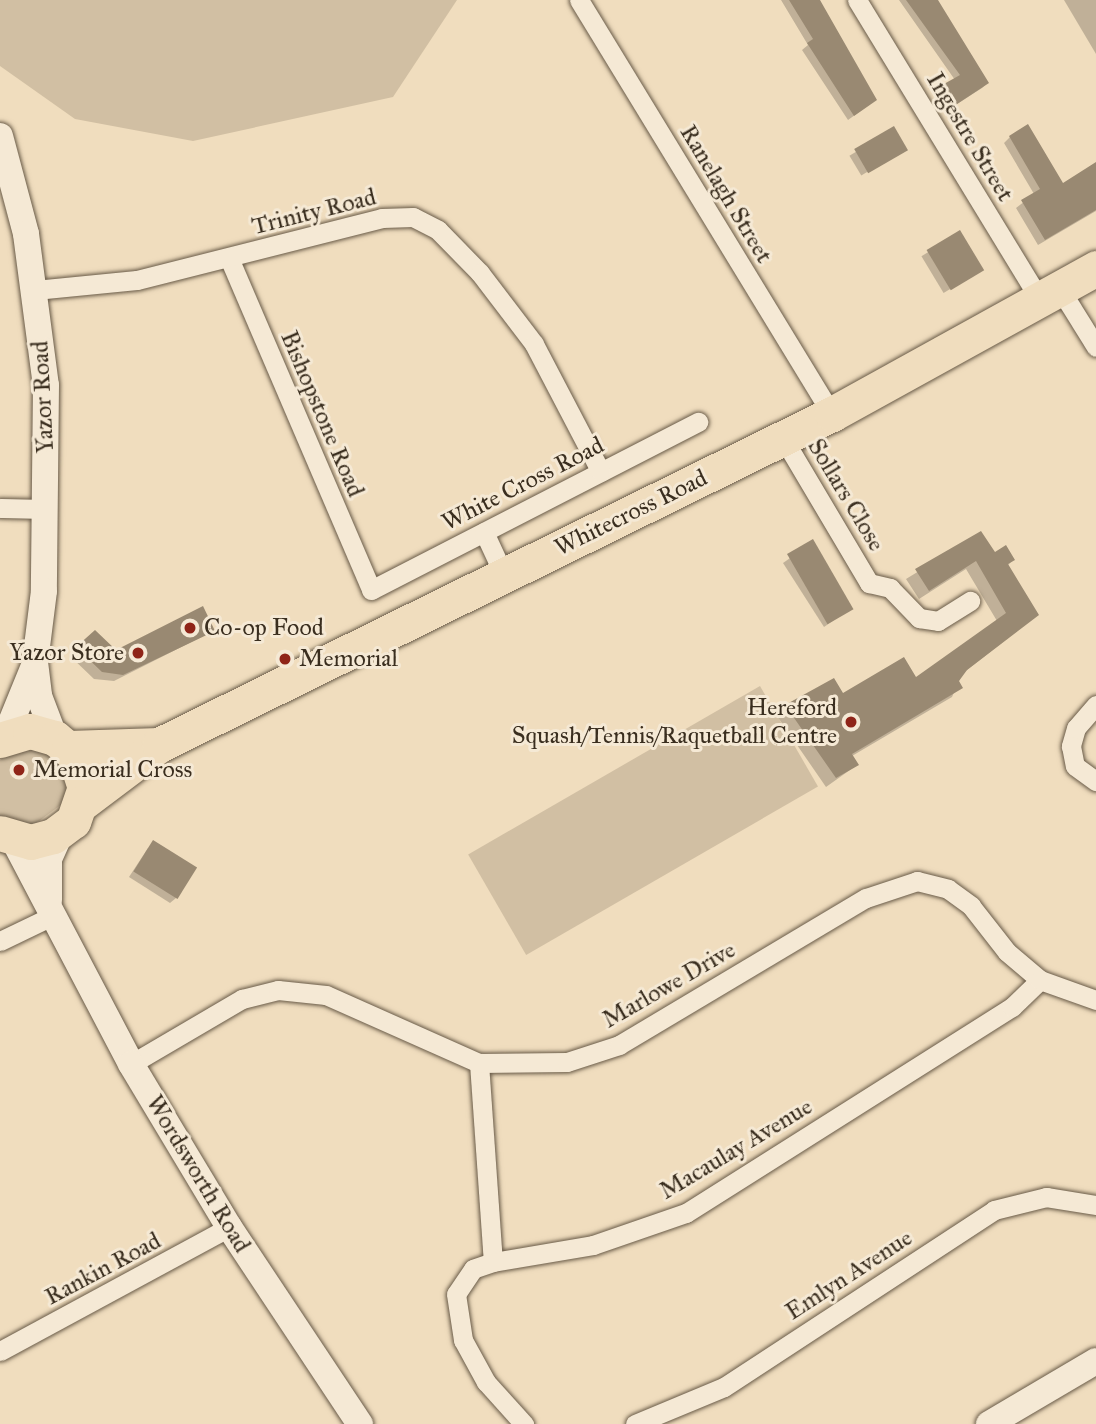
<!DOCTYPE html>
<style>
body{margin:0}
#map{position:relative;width:1096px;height:1424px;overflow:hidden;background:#f0ddbe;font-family:"IM FELL Great Primer",serif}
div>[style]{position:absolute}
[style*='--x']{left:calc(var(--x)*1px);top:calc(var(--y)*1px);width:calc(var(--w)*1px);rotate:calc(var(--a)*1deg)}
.green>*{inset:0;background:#d1bfa3;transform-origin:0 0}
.shadow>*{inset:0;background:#0003;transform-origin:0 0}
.building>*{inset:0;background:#998972;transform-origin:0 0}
.roads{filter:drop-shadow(0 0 2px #685a47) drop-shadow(0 0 2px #685a47)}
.street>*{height:19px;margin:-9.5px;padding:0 9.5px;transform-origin:9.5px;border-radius:9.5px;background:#f5e9d5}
.secondary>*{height:26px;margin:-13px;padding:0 13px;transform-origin:13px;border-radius:13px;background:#f5e9d5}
.highway>*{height:35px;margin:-17.5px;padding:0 17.5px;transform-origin:17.5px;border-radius:17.5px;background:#f0ddbe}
.dots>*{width:19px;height:19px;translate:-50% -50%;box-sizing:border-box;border:4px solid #f5e9d5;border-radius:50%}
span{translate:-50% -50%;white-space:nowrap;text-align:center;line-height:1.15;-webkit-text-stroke:6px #f5e9d5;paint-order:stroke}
.street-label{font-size:24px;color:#3a2e1f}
.poi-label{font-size:24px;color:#3a2e1f}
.left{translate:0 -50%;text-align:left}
.right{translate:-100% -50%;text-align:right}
</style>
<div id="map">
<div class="green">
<i style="clip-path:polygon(0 0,457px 0,393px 97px,193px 141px,75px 119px,0 66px)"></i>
<i style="left:760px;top:686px;width:116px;height:337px;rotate:60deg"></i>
<i style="clip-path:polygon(16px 746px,59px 754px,69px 782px,62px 804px,31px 827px,0 817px,0 760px)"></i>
</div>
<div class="shadow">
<i style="clip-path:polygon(781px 0,818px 0,875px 100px,869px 105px,848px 120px,802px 50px,808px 45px)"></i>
<i style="clip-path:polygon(899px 0,936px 0,987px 83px,982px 88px,951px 108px,940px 91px,955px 80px)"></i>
<i style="clip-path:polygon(1064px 0,1096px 0,1096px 54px)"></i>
<i style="left:894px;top:129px;width:23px;height:52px;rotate:59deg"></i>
<i style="clip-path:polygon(1010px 137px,1062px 186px,1096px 168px,1096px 211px,1038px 245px,1016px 208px,1034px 194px,1004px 143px)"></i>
<i style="left:960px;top:233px;width:43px;height:45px;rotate:59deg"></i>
<i style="clip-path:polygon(981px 533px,994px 555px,1013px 560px,1007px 566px,1037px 615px,962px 674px,952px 697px,852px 756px,857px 765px,826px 787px,777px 716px,786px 706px,915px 679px,997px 621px,966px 569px,919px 599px,906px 579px)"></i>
<i style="clip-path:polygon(813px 542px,850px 609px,824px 627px,783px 563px)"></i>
<i style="clip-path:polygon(213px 631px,114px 681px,94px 679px,70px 656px,95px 633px,116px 652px)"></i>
<i style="clip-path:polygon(148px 848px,176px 898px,170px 903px,129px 877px)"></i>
</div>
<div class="building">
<i style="clip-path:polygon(789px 0,820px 0,877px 100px,854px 116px,807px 43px,813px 39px)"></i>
<i style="clip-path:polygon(906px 0,938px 0,989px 83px,957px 104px,944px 84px,960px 75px)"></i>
<i style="clip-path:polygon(1028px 124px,1063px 183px,1096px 162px,1096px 210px,1045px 240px,1021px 200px,1040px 189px,1009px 136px)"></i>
<i style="left:894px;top:126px;width:28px;height:46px;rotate:60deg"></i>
<i style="left:960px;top:230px;width:47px;height:39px;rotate:59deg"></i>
<i style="clip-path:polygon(981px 531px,995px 552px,1006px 545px,1015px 560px,1008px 564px,1039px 615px,967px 670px,959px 681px,963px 688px,852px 754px,859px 765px,836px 778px,785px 705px,834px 678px,843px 693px,904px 657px,916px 677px,1006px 613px,976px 561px,929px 591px,915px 569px)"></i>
<i style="left:813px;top:539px;width:81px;height:30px;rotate:60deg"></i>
<i style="clip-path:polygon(203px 606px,215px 631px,123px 675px,102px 672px,76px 647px,95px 630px,116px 650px)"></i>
<i style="left:153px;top:840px;width:52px;height:37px;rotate:32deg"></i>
</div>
<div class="roads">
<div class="street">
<i style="--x:579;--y:0;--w:485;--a:58.6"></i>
<i style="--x:857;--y:0;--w:351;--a:58.6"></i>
<i style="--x:229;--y:258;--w:361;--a:66.8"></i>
<i style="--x:371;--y:590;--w:368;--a:-27.2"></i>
<i style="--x:1060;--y:289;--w:68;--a:58.2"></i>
<i style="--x:35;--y:290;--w:102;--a:-5.6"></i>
<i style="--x:137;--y:280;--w:253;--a:-14.2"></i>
<i style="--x:382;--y:218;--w:31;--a:-2"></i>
<i style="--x:413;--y:217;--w:28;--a:27"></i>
<i style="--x:438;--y:230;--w:60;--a:45.7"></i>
<i style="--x:480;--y:273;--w:89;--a:52.7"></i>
<i style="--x:534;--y:344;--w:144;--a:62.4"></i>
<i style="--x:783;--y:438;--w:169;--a:59.3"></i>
<i style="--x:869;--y:583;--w:22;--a:13"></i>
<i style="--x:890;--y:588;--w:42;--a:46"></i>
<i style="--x:919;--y:618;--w:19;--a:9"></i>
<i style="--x:938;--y:621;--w:38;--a:-32"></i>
<i style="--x:0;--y:508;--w:47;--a:1.2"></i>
<i style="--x:484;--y:532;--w:47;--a:65.1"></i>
<i style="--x:1096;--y:705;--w:30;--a:131"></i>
<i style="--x:1076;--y:728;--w:19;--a:106"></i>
<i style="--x:1071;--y:746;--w:20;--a:79"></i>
<i style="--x:1075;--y:766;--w:26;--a:36"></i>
<i style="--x:0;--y:941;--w:58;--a:-25.7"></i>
<i style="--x:479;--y:1063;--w:199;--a:86"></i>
<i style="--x:493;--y:1262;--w:101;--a:-9.6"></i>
<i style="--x:593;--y:1245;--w:98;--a:-19"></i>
<i style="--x:686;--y:1213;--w:386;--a:-32.3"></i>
<i style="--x:1012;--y:1007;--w:39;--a:-44"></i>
<i style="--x:131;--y:1064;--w:129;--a:-30.4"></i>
<i style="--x:242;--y:999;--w:37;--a:-14"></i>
<i style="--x:278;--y:990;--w:48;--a:5.9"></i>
<i style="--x:326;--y:995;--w:167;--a:24"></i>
<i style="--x:479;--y:1063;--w:88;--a:-0.7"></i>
<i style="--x:567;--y:1062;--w:55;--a:-18.1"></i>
<i style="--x:619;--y:1045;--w:287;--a:-30.8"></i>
<i style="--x:866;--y:898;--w:54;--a:-18.4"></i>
<i style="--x:917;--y:881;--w:32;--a:14"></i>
<i style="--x:948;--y:889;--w:29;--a:36"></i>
<i style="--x:971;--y:906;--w:58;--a:52"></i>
<i style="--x:1007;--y:952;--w:43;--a:40.3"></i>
<i style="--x:1040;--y:980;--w:59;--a:19.7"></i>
<i style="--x:493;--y:1262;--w:21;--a:161"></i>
<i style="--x:473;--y:1269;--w:30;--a:124"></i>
<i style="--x:456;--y:1294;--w:47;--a:81.3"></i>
<i style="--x:463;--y:1340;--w:48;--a:61.3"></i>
<i style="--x:486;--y:1382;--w:57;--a:47.9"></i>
<i style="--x:0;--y:1351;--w:260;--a:-28.4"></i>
<i style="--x:635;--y:1424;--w:96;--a:-22.6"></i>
<i style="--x:724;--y:1387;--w:323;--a:-33.2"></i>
<i style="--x:994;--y:1210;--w:54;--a:-14"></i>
<i style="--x:1046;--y:1197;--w:51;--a:9.1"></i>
</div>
<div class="secondary">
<i style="--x:0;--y:136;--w:101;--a:75.1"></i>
<i style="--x:26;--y:234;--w:152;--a:82.5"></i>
<i style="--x:46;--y:385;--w:206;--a:90.6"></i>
<i style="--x:44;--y:591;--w:72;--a:97.2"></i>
<i style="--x:35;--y:662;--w:34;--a:83"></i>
<i style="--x:39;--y:696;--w:45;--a:69.1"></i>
<i style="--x:5;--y:737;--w:77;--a:-67.8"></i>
<i style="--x:13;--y:839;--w:254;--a:62.3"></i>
<i style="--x:131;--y:1064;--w:190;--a:59"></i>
<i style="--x:229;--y:1227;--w:237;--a:56.4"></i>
<i style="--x:49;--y:900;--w:41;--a:-90"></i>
<i style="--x:49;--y:859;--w:30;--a:-66"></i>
<i style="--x:989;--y:1424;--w:124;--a:-30.5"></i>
</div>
<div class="highway">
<i style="--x:0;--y:740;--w:31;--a:-17"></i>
<i style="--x:30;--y:731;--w:26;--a:16"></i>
<i style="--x:55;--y:738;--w:25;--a:40"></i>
<i style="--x:74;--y:754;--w:35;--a:72"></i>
<i style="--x:85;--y:787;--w:36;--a:109"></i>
<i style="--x:73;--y:821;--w:25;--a:143"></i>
<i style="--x:53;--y:836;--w:23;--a:165"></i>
<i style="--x:31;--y:842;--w:32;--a:-164"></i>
<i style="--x:69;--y:748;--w:90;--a:-1.9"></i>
<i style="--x:82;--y:803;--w:96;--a:-37"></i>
<i style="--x:159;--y:745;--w:750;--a:-26.19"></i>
<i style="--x:832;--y:414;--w:302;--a:-28.9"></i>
</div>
</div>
<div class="dots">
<i style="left:190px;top:628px;background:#8f2418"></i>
<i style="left:138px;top:653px;background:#8f2418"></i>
<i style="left:285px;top:659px;background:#8f2418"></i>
<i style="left:851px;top:722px;background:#8f2418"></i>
<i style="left:19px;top:770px;background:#8f2418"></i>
</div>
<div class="street-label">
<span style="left:970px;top:137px;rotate:59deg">Ingestre Street</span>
<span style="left:726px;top:194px;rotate:59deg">Ranelagh Street</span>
<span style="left:314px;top:212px;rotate:-14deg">Trinity Road</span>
<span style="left:43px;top:397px;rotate:-93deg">Yazor Road</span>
<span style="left:322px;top:414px;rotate:67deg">Bishopstone Road</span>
<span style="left:523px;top:484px;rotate:-27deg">White Cross Road</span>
<span style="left:846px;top:495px;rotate:59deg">Sollars Close</span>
<span style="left:631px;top:513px;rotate:-26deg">Whitecross Road</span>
<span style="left:669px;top:985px;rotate:-30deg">Marlowe Drive</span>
<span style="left:736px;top:1149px;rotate:-31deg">Macaulay Avenue</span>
<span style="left:198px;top:1174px;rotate:59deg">Wordsworth Road</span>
<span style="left:103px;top:1269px;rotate:-28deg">Rankin Road</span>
<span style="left:849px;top:1275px;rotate:-33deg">Emlyn Avenue</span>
</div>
<div class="poi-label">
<span class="left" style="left:204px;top:628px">Co-op Food</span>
<span class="right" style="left:124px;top:653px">Yazor Store</span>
<span class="left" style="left:299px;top:659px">Memorial</span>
<span class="right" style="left:837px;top:722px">Hereford<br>Squash/Tennis/Raquetball Centre</span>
<span class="left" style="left:33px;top:770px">Memorial Cross</span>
</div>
</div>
